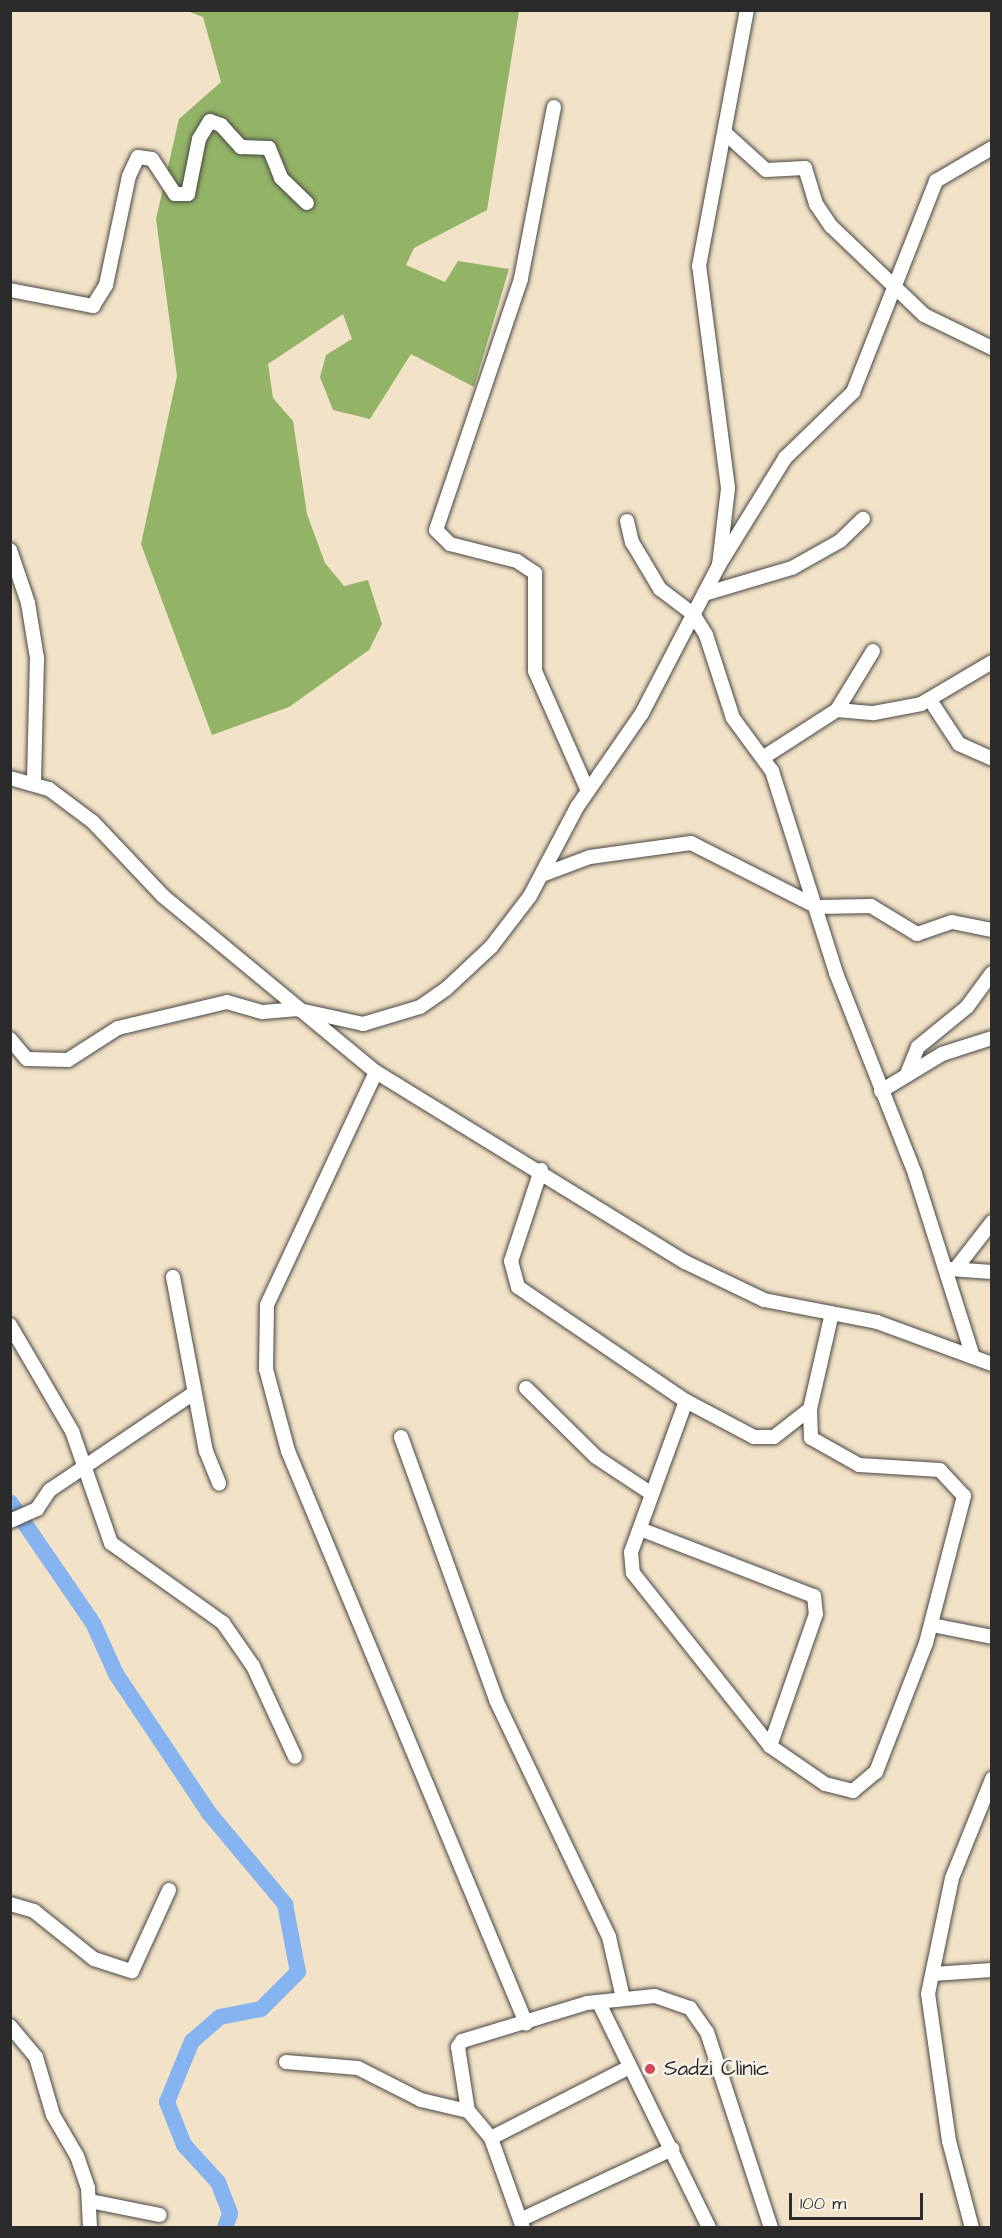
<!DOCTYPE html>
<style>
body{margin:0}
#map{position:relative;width:1002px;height:2238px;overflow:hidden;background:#f2e2c7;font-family:"Architects Daughter",sans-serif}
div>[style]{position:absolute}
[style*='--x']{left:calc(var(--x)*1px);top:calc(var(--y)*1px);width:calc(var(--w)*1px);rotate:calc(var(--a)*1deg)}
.forest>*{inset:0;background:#93b367}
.river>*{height:16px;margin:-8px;padding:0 8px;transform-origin:8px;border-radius:8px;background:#85b4f0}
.roads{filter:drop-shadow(0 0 2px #494642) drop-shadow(0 0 2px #494642)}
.minor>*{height:14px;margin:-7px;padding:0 7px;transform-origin:7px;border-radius:7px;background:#fff}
.dots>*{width:16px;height:16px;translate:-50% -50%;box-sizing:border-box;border:3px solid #f7f3e8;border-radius:50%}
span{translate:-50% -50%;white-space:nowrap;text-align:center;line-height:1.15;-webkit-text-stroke:4.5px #f7f3e8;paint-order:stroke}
.poi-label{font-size:21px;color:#2b2b2b}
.left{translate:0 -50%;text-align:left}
.frame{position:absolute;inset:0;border:12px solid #2b2b2b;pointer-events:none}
.scale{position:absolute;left:789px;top:2193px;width:134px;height:27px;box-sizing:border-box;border:3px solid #2b2b2b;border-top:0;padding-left:8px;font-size:18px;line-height:21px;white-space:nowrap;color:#2b2b2b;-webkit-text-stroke:4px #f7f3e8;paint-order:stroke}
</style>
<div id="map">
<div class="forest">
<i style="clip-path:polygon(187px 11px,519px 11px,487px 210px,414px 248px,406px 265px,445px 282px,458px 261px,509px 269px,474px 387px,411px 354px,370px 419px,333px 410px,320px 377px,326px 355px,352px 339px,343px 314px,268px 364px,273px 398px,293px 421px,307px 514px,325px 563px,344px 586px,368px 580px,382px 624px,369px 650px,289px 707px,212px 735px,141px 544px,177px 376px,156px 219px,179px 119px,221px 82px,203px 17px)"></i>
</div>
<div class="river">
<i style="--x:10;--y:1502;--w:147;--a:55.6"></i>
<i style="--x:93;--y:1623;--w:56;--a:65.7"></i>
<i style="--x:116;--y:1674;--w:167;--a:56.2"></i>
<i style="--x:209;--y:1813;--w:119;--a:50.1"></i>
<i style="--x:285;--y:1904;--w:69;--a:79.2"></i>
<i style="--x:298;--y:1972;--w:52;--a:135"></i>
<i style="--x:261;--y:2009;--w:42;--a:169"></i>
<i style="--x:220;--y:2017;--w:37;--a:139"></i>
<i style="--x:192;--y:2041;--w:66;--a:112.3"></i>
<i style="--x:167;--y:2102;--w:46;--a:68.4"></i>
<i style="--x:184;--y:2145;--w:50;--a:47.4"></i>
<i style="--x:218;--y:2182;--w:34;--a:69"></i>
<i style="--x:230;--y:2214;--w:15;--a:110"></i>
</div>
<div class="roads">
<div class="minor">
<i style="--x:554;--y:107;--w:175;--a:100.9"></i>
<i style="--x:521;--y:279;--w:265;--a:108.7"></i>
<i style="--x:436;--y:530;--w:20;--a:45"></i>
<i style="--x:450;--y:544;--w:69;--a:14.2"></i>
<i style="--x:517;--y:561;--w:22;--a:34"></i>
<i style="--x:535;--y:573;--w:98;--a:90"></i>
<i style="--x:535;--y:671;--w:131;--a:66.2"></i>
<i style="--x:725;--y:133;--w:55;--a:42.1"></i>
<i style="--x:766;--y:170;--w:39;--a:-3"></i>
<i style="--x:805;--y:168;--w:38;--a:73"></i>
<i style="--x:816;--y:204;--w:27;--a:56"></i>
<i style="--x:831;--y:226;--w:129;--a:43.7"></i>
<i style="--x:924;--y:315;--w:76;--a:25.9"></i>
<i style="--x:10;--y:290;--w:85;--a:10.9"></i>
<i style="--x:93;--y:306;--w:25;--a:-58"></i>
<i style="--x:106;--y:285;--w:111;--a:-78.1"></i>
<i style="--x:129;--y:176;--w:21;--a:-65"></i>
<i style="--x:138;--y:157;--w:14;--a:8"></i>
<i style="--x:152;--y:159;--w:42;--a:56.7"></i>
<i style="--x:175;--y:194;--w:13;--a:0"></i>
<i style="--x:188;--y:194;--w:56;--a:-78.7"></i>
<i style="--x:199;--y:139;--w:21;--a:-59"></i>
<i style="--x:210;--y:121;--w:12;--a:20"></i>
<i style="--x:221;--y:125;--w:30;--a:48"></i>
<i style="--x:241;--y:147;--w:28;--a:2"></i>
<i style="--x:269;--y:148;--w:32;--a:68"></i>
<i style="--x:281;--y:178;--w:36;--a:44"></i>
<i style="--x:627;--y:521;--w:22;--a:77"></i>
<i style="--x:632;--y:542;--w:55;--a:59.2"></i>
<i style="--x:660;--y:589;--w:41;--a:37.1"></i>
<i style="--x:693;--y:614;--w:25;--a:58"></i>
<i style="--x:706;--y:635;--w:87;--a:72"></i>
<i style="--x:733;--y:718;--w:66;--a:53.7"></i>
<i style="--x:772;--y:771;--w:212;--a:72.4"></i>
<i style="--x:836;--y:973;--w:216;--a:68.5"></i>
<i style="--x:915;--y:1174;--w:192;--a:72.4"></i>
<i style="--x:10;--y:550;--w:56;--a:71.2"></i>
<i style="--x:28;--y:603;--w:56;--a:80.7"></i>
<i style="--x:37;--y:658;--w:125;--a:91.4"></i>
<i style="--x:719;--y:565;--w:78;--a:-83.3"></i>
<i style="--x:728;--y:488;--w:224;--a:-97.4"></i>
<i style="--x:699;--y:266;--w:260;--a:-79.4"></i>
<i style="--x:704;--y:594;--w:92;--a:-16.5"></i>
<i style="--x:792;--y:568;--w:55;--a:-29.4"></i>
<i style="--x:840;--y:541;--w:32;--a:-44"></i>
<i style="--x:930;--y:700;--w:53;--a:56.6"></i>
<i style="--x:959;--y:744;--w:36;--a:24"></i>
<i style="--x:837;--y:710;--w:37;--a:5"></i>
<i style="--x:874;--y:713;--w:48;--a:-10.8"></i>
<i style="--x:921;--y:704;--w:82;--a:-30.6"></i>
<i style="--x:764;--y:757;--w:87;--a:-32.8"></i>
<i style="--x:837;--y:710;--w:69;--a:-58.6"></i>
<i style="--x:10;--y:778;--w:41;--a:15.8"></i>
<i style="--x:49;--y:789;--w:55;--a:36.9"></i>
<i style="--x:93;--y:822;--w:102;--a:46.6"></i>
<i style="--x:163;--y:896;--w:276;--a:39.6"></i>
<i style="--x:376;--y:1072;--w:363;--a:31.6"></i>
<i style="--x:685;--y:1262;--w:88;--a:25.7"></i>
<i style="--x:764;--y:1300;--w:115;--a:11"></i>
<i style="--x:877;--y:1322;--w:122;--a:20.1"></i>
<i style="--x:542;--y:875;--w:51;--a:-20.6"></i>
<i style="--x:590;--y:857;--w:102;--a:-7.9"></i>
<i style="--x:691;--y:843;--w:141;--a:26.9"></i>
<i style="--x:817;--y:907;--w:54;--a:-1.1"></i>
<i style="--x:871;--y:906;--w:54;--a:31.3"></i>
<i style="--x:917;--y:934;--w:37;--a:-19"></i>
<i style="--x:952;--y:922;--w:41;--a:11.3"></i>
<i style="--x:10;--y:1039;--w:26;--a:50"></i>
<i style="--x:27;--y:1059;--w:41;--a:1.4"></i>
<i style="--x:68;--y:1060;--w:59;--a:-32.6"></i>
<i style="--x:118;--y:1028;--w:112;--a:-13.4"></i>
<i style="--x:227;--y:1002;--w:37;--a:16"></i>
<i style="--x:263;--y:1012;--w:32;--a:-5"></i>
<i style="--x:295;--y:1009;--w:70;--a:12.4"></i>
<i style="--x:363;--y:1024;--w:59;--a:-16.6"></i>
<i style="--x:420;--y:1007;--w:32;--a:-35"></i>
<i style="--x:446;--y:989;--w:62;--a:-43"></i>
<i style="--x:491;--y:947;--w:64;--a:-52.6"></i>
<i style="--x:530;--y:896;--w:101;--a:-62.2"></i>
<i style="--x:577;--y:807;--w:114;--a:-55.3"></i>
<i style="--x:642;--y:713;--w:167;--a:-62.5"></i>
<i style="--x:719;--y:565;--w:126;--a:-58.3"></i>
<i style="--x:785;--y:458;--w:95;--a:-44.1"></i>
<i style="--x:853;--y:392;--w:227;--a:-68.5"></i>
<i style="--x:936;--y:181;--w:65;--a:-30.5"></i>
<i style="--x:376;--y:1072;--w:257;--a:115.1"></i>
<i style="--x:267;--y:1305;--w:64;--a:90.9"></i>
<i style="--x:266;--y:1369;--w:85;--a:75"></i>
<i style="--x:288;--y:1451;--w:620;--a:67.41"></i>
<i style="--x:907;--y:1074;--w:29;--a:-68"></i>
<i style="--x:918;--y:1047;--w:63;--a:-39.2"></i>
<i style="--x:967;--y:1007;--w:42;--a:-53.7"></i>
<i style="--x:881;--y:1091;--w:71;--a:-31.2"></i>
<i style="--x:942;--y:1054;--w:52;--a:-17.7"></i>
<i style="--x:541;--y:1170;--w:96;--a:108.2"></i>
<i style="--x:511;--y:1261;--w:27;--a:75"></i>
<i style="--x:518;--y:1287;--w:203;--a:34.2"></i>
<i style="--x:686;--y:1401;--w:77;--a:27.9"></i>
<i style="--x:754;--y:1437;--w:20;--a:0"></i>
<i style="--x:774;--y:1437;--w:46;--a:-37.9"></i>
<i style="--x:957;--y:1267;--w:57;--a:-52.1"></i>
<i style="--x:950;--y:1269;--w:42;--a:4.1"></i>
<i style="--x:173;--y:1277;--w:177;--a:79.3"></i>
<i style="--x:206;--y:1451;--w:35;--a:68"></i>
<i style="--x:10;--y:1325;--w:123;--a:59.7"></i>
<i style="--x:72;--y:1431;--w:119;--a:70.8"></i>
<i style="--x:111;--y:1543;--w:138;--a:35.5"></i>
<i style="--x:223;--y:1623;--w:52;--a:55.1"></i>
<i style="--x:253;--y:1666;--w:100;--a:65.2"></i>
<i style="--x:526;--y:1388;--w:98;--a:44.6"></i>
<i style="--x:596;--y:1457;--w:67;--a:33.5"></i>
<i style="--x:686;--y:1401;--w:161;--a:110"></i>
<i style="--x:631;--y:1552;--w:21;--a:85"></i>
<i style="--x:633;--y:1573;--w:221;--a:51.6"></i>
<i style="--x:770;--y:1746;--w:67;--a:34.6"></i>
<i style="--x:825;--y:1784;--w:29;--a:14"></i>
<i style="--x:853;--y:1791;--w:30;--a:-40"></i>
<i style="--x:876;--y:1772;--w:138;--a:-68.8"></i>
<i style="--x:926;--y:1643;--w:152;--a:-75.5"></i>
<i style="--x:964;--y:1496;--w:35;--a:-133"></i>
<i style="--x:940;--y:1470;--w:81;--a:-176.5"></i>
<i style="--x:859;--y:1465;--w:55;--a:-150.6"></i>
<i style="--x:811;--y:1438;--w:29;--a:-92"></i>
<i style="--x:810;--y:1409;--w:98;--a:-77.1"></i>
<i style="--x:401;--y:1437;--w:280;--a:70.1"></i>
<i style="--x:496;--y:1700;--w:263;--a:64.5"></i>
<i style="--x:609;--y:1937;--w:63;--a:77.1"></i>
<i style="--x:10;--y:1521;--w:30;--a:-24"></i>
<i style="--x:37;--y:1509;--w:23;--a:-56"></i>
<i style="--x:50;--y:1490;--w:174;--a:-34"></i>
<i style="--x:640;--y:1529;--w:186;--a:21.1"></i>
<i style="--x:814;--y:1596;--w:18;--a:84"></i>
<i style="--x:816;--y:1614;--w:140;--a:109.2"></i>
<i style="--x:932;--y:1625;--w:61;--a:11.3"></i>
<i style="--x:10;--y:1904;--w:25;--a:16"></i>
<i style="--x:34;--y:1911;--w:77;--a:38.7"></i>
<i style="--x:94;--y:1959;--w:40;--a:18"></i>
<i style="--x:132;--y:1971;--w:89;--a:-65.4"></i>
<i style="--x:933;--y:1974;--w:59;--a:-3.9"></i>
<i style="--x:599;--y:2003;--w:250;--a:63.9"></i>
<i style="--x:10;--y:2026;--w:40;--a:50"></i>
<i style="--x:36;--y:2057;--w:60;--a:73.7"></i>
<i style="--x:53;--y:2115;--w:48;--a:59.7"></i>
<i style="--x:77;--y:2156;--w:34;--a:71"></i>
<i style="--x:88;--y:2188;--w:40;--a:87.1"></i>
<i style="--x:286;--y:2062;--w:72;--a:4.8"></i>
<i style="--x:358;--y:2068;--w:71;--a:26.9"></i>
<i style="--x:421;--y:2100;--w:48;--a:13.2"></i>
<i style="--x:491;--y:2138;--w:154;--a:-27.1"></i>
<i style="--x:90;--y:2201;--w:71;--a:11.3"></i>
<i style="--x:522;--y:2219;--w:166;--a:-25"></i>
<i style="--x:523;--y:2228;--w:96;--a:-109.6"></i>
<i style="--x:491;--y:2138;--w:35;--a:-130"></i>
<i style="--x:468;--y:2111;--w:65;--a:-98.9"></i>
<i style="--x:458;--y:2047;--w:7;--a:-56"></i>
<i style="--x:462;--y:2041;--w:131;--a:-16.9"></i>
<i style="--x:587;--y:2003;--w:68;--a:-5.9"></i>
<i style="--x:655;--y:1996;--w:37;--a:19"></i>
<i style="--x:690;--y:2008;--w:29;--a:55"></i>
<i style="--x:707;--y:2032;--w:206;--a:71.9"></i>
<i style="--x:972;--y:2228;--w:90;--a:-104.8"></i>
<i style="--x:949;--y:2141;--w:148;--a:-98.1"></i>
<i style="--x:928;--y:1994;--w:118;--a:-78.3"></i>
<i style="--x:952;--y:1878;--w:107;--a:-68"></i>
</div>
</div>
<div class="dots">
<i style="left:650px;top:2069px;background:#d1495b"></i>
</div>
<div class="poi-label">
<span class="left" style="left:664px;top:2069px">Sadzi Clinic</span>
</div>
<div class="frame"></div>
<div class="scale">100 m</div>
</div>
